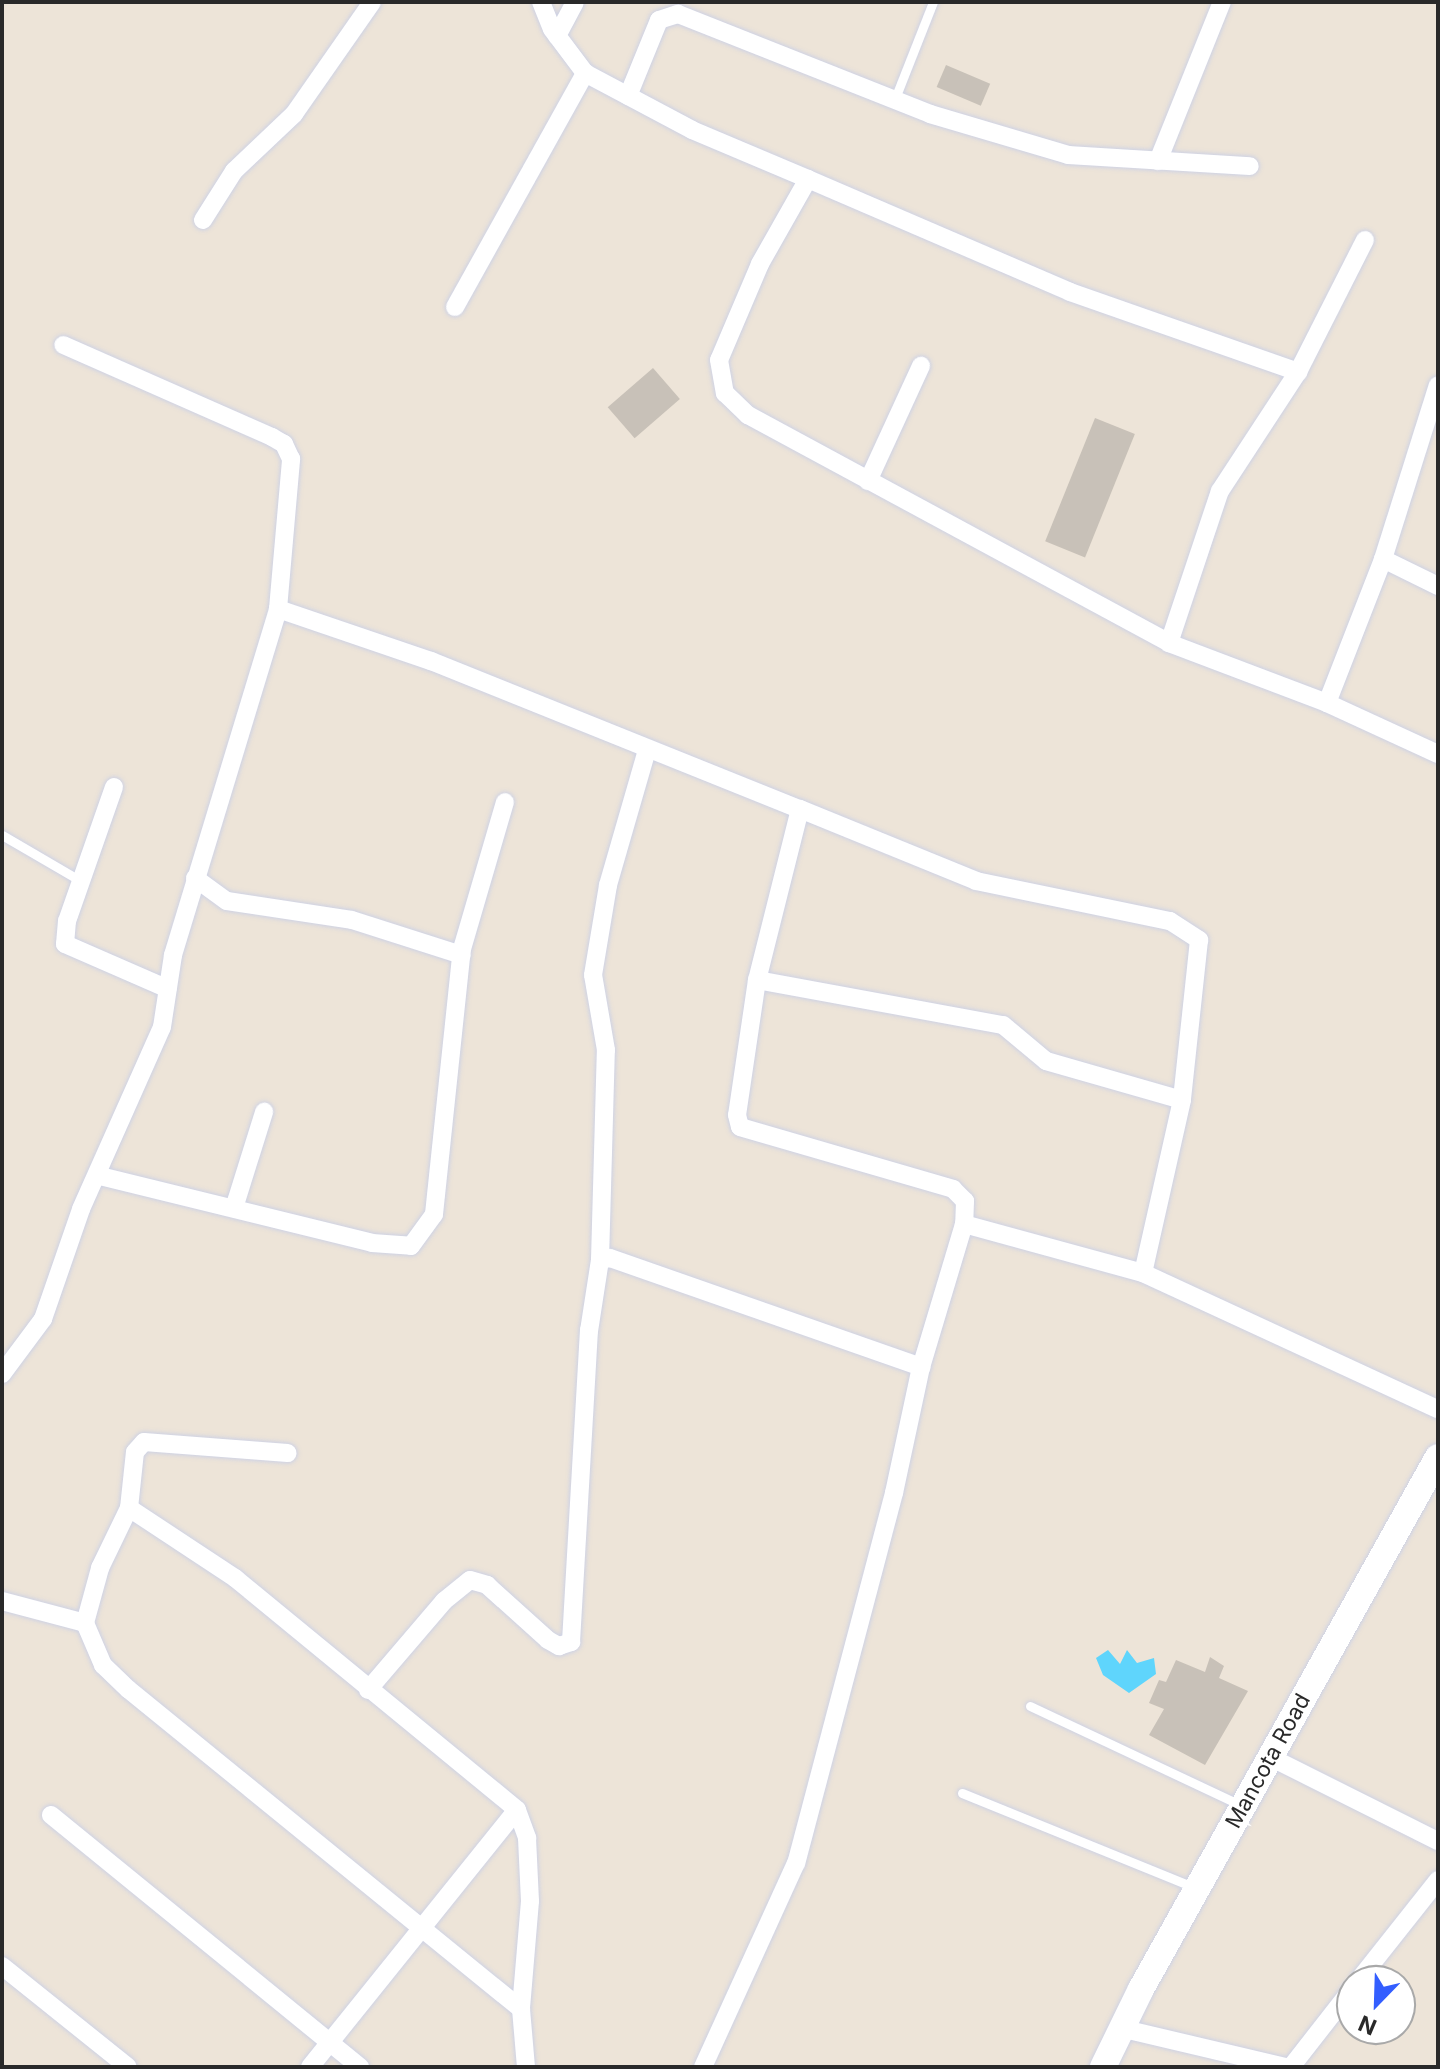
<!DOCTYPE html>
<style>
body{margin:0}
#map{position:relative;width:1440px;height:2069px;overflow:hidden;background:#ede4d8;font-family:Inter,sans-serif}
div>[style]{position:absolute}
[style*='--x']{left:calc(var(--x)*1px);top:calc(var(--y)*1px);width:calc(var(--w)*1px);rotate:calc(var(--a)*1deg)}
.water>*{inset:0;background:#5fd5fc}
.building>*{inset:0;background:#c8c1b8;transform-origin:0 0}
.roads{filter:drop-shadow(0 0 2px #ced2e4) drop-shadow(0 0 2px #ced2e4)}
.service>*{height:9px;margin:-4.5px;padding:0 4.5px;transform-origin:4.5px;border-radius:4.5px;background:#fff}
.minor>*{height:18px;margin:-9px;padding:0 9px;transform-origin:9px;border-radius:9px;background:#fff}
.secondary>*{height:26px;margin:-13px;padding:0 13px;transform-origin:13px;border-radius:13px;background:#fff}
span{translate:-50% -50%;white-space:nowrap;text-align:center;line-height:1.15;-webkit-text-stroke:7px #fff;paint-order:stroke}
.street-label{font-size:22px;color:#292929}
.frame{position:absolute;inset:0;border:4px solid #292929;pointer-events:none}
.north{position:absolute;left:1336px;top:1965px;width:80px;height:80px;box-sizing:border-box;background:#fff;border:2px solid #a9a9a9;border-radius:50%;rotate:203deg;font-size:22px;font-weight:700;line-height:32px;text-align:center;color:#292929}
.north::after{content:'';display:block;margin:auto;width:28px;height:36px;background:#335eff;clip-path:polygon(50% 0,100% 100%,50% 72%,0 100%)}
</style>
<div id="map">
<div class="water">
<i style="clip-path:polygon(1108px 1650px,1120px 1664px,1127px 1650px,1137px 1663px,1154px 1658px,1156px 1674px,1129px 1693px,1103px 1675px,1096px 1658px)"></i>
</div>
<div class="building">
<i style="left:946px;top:65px;width:48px;height:24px;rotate:23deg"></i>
<i style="left:653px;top:368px;width:41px;height:60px;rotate:49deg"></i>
<i style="left:1095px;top:418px;width:43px;height:133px;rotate:22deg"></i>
<i style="clip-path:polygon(1210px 1657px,1224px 1666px,1219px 1678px,1248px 1691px,1205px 1765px,1149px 1735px,1164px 1709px,1149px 1703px,1159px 1680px,1166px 1682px,1176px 1660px,1205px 1672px)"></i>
</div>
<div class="roads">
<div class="service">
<i style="--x:894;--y:101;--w:106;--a:-68.5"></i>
<i style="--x:2;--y:835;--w:91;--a:30.2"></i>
<i style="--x:1030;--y:1706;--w:232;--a:25.2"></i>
<i style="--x:962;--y:1793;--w:250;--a:22.1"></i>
</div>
<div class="minor">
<i style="--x:541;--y:2;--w:29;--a:68"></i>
<i style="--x:552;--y:29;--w:55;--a:53.1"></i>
<i style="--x:585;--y:73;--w:121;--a:28"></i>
<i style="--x:692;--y:130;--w:126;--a:22.9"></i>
<i style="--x:808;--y:179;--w:98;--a:119.5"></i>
<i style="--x:760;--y:264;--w:104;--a:113.1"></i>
<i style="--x:719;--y:360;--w:34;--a:80"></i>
<i style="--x:725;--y:393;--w:32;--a:44"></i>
<i style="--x:748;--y:415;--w:479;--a:28.4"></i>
<i style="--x:1169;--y:643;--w:169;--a:20.8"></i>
<i style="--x:1327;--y:703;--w:122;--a:24.7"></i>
<i style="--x:557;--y:36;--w:38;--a:-62"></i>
<i style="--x:628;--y:96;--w:82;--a:-67.8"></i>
<i style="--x:659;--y:20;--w:20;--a:-18"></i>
<i style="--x:678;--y:14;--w:271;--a:21.6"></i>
<i style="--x:930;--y:114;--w:144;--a:16.5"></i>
<i style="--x:1068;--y:155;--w:182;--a:3.5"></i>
<i style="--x:1158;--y:161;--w:171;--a:-68.1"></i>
<i style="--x:808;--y:179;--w:285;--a:23.3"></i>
<i style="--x:1070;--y:292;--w:242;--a:19.3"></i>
<i style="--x:203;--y:220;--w:58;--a:-57.7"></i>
<i style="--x:234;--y:171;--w:83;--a:-43.5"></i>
<i style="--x:294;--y:114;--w:136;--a:-55.1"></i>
<i style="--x:455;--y:307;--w:268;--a:-60.9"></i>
<i style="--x:868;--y:481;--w:127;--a:-65.3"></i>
<i style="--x:1383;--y:559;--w:61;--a:26.1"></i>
<i style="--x:278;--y:609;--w:162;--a:18.8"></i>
<i style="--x:431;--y:661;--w:398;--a:21.9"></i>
<i style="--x:800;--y:809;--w:176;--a:104.1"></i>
<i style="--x:757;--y:980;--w:136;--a:98.4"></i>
<i style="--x:737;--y:1115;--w:12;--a:76"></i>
<i style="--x:740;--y:1127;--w:222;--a:16.2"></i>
<i style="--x:953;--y:1189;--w:17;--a:45"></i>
<i style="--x:965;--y:1201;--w:23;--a:92"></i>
<i style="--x:964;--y:1224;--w:149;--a:106.7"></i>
<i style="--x:921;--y:1367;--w:129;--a:102.1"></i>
<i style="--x:894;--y:1493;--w:383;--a:104.8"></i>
<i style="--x:796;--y:1863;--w:224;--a:114.5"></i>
<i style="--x:1169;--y:643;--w:160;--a:-71.5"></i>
<i style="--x:1220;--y:491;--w:142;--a:-56.8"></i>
<i style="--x:1298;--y:372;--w:148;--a:-63.1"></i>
<i style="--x:1327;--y:703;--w:155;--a:-68.7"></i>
<i style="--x:1383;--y:559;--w:182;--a:-72.5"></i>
<i style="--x:114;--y:787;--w:142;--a:109.3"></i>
<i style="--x:67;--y:921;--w:23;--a:95"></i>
<i style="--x:65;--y:944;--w:112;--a:23.6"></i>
<i style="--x:800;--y:809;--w:190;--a:22.2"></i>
<i style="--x:976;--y:881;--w:198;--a:11.7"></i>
<i style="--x:1170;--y:921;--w:35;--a:33"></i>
<i style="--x:1199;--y:940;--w:161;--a:96.1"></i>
<i style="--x:1182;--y:1100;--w:177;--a:102.7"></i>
<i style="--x:195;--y:878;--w:39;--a:36"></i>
<i style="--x:227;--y:901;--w:126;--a:8.6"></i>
<i style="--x:352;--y:920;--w:115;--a:17.7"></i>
<i style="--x:757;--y:980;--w:250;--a:10.4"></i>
<i style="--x:1003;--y:1025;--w:56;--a:39.9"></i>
<i style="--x:1046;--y:1061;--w:141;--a:16"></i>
<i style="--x:100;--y:1176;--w:280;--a:13.8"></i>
<i style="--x:372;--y:1243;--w:39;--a:4"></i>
<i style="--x:411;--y:1246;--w:39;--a:-54"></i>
<i style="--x:434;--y:1214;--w:266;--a:-84"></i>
<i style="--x:462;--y:949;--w:153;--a:-73.7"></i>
<i style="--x:234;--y:1208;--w:101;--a:-72.6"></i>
<i style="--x:964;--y:1224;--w:186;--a:15.3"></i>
<i style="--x:1143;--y:1273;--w:325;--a:24.8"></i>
<i style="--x:600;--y:1260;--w:210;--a:-88.4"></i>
<i style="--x:606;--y:1050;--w:76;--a:-99.8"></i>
<i style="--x:593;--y:975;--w:91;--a:-80.5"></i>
<i style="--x:608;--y:885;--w:141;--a:-73.9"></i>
<i style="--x:2;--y:1374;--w:69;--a:-53.3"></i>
<i style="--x:43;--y:1319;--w:116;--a:-70.9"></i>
<i style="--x:81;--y:1209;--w:199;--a:-66"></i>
<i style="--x:162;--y:1027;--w:73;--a:-81.3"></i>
<i style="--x:173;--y:955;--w:362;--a:-73.1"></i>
<i style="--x:278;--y:609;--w:151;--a:-85"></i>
<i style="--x:291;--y:459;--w:17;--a:-115"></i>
<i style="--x:284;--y:444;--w:14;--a:-150"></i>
<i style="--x:272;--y:437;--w:228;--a:-156.2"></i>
<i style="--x:129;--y:1508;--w:56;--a:-83.9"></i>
<i style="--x:135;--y:1452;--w:13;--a:-48"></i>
<i style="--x:144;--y:1442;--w:144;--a:4.4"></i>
<i style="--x:2;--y:1601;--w:86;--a:14.8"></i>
<i style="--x:85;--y:1623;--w:46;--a:66.8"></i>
<i style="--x:103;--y:1665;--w:35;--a:44"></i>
<i style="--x:128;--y:1689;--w:507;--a:39.15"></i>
<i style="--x:85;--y:1623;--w:57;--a:-74.7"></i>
<i style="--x:100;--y:1568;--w:67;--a:-64.2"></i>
<i style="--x:129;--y:1508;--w:127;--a:33.4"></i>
<i style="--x:235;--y:1578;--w:365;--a:39.4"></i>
<i style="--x:517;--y:1810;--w:30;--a:70"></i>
<i style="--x:527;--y:1838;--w:63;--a:87.3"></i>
<i style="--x:530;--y:1901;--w:108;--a:94.8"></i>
<i style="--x:521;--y:2009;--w:58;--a:85.1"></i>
<i style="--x:368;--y:1690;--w:117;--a:-49.5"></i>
<i style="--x:444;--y:1601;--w:33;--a:-39"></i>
<i style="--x:470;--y:1580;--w:18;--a:16"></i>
<i style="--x:487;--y:1585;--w:82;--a:42"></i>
<i style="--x:548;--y:1640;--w:13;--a:29"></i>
<i style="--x:559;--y:1646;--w:13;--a:-18"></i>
<i style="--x:571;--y:1642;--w:312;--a:-86.7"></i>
<i style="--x:589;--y:1331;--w:72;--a:-81.2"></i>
<i style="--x:600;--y:1260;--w:10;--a:-11"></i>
<i style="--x:610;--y:1258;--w:330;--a:19.3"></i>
<i style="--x:1270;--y:1757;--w:188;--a:26.6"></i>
<i style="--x:51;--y:1815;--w:399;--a:39.2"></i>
<i style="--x:2;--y:1966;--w:161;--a:38.7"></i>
<i style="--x:1358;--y:1981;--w:129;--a:-51.6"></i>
<i style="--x:1120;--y:2028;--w:170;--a:13.3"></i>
<i style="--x:310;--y:2067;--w:330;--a:-51.2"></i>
<i style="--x:1291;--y:2067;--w:99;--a:-52"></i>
</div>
<div class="secondary">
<i style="--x:1103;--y:2067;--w:87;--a:-64"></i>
<i style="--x:1141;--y:1989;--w:609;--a:-60.83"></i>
</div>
</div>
<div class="street-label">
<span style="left:1268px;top:1761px;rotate:-61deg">Mancota Road</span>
</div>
<div class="frame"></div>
<div class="north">N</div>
</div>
